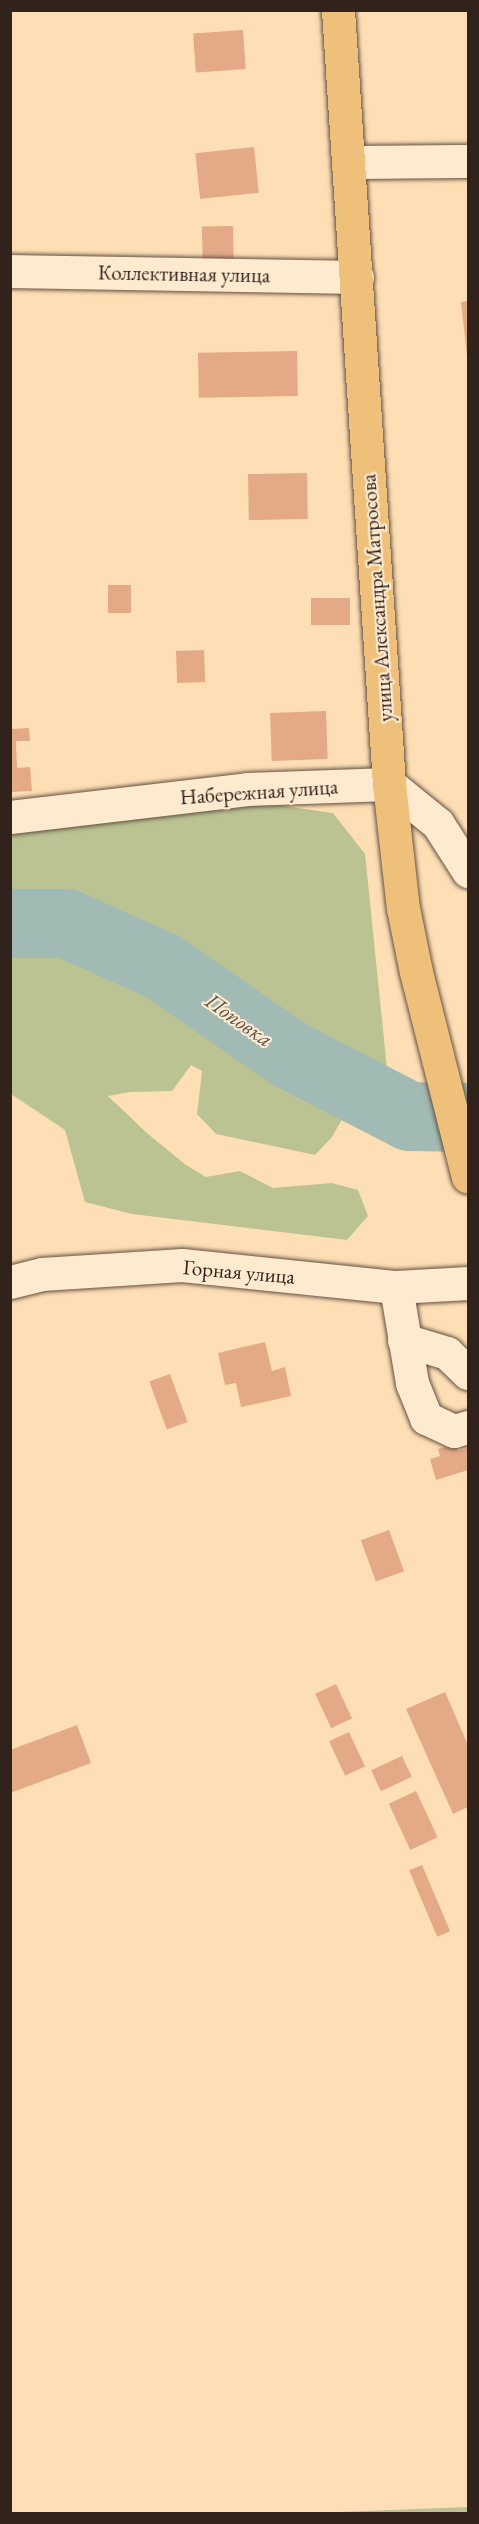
<!DOCTYPE html>
<meta charset="utf-8">
<style>
body{margin:0}
#map{position:relative;width:479px;height:2524px;overflow:hidden;background:#fedfb5;font-family:"EB Garamond",serif}
div>[style]{position:absolute}
[style*='--x']{left:calc(var(--x)*1px);top:calc(var(--y)*1px);width:calc(var(--w)*1px);rotate:calc(var(--a)*1deg)}
.green>*{inset:0;background:#bac391}
.river>*{height:69px;margin:-34.5px;padding:0 34.5px;transform-origin:34.5px;border-radius:34.5px;background:#a1bbb4}
.building>*{inset:0;background:#e4a987;transform-origin:0 0}
.roads{filter:drop-shadow(0 0 2px #645142) drop-shadow(0 0 2px #645142)}
.minor>*{height:33px;margin:-16.5px;padding:0 16.5px;transform-origin:16.5px;border-radius:16.5px;background:#feeacf}
.major>*{height:33px;margin:-16.5px;padding:0 16.5px;transform-origin:16.5px;border-radius:16.5px;background:#efc07a}
span{translate:-50% -50%;white-space:nowrap;text-align:center;line-height:1.15;-webkit-text-stroke:4.5px #feeacf;paint-order:stroke}
.street-label{font-size:21px;color:#31221c}
.water-label{font-size:22px;color:#53504a;font-style:italic}
.frame{position:absolute;inset:0;border:12px solid #31221c;pointer-events:none}
</style>
<div id="map">
<div class="green">
<i style="clip-path:polygon(226px 798px,333px 813px,365px 854px,389px 1088px,370px 1116px,344px 1116px,332px 1137px,315px 1155px,216px 1134px,197px 1114px,202px 1071px,191px 1065px,172px 1091px,130px 1092px,108px 1096px,148px 1134px,186px 1165px,206px 1177px,240px 1171px,273px 1188px,332px 1183px,358px 1190px,368px 1216px,347px 1240px,132px 1214px,85px 1202px,65px 1130px,11px 1094px,10px 930px,15px 922px,11px 914px,11px 835px)"></i>
<i style="clip-path:polygon(468px 2507px,468px 2514px,314px 2513px)"></i>
</div>
<div class="river">
<i style="--x:10;--y:923;--w:56;--a:0"></i>
<i style="--x:66;--y:923;--w:105;--a:24.1"></i>
<i style="--x:162;--y:966;--w:155;--a:34.7"></i>
<i style="--x:289;--y:1054;--w:135;--a:27.3"></i>
<i style="--x:409;--y:1116;--w:59;--a:1"></i>
</div>
<div class="building">
<i style="left:243px;top:30px;width:39px;height:50px;rotate:86deg"></i>
<i style="left:254px;top:147px;width:46px;height:59px;rotate:84deg"></i>
<i style="left:233px;top:226px;width:44px;height:31px;rotate:89deg"></i>
<i style="clip-path:polygon(468px 301px,468px 356px,467px 356px,461px 302px)"></i>
<i style="left:297px;top:351px;width:45px;height:99px;rotate:89deg"></i>
<i style="left:307px;top:473px;width:46px;height:59px;rotate:89deg"></i>
<i style="left:108px;top:585px;width:23px;height:28px"></i>
<i style="left:350px;top:598px;width:27px;height:39px;rotate:90deg"></i>
<i style="left:204px;top:650px;width:32px;height:28px;rotate:88deg"></i>
<i style="left:326px;top:711px;width:48px;height:56px;rotate:88deg"></i>
<i style="clip-path:polygon(29px 728px,30px 741px,16px 741px,17px 768px,30px 767px,32px 791px,10px 792px,10px 729px)"></i>
<i style="clip-path:polygon(265px 1342px,272px 1371px,285px 1367px,291px 1396px,241px 1407px,236px 1383px,225px 1385px,218px 1353px)"></i>
<i style="left:170px;top:1374px;width:51px;height:22px;rotate:70deg"></i>
<i style="clip-path:polygon(456px 1444px,458px 1451px,468px 1448px,468px 1470px,436px 1480px,430px 1459px,440px 1456px,438px 1449px)"></i>
<i style="left:389px;top:1530px;width:44px;height:30px;rotate:70deg"></i>
<i style="left:336px;top:1684px;width:38px;height:23px;rotate:65deg"></i>
<i style="clip-path:polygon(445px 1692px,468px 1745px,468px 1807px,453px 1814px,406px 1709px)"></i>
<i style="clip-path:polygon(77px 1725px,91px 1763px,10px 1793px,10px 1750px)"></i>
<i style="left:349px;top:1732px;width:38px;height:22px;rotate:65deg"></i>
<i style="left:402px;top:1756px;width:23px;height:34px;rotate:65deg"></i>
<i style="left:416px;top:1791px;width:51px;height:30px;rotate:65deg"></i>
<i style="left:422px;top:1865px;width:72px;height:14px;rotate:67deg"></i>
</div>
<div class="roads">
<div class="minor">
<i style="--x:348;--y:162;--w:120;--a:-0.5"></i>
<i style="--x:10;--y:271;--w:347;--a:1"></i>
<i style="--x:10;--y:817;--w:239;--a:-6.7"></i>
<i style="--x:247;--y:789;--w:142;--a:-2"></i>
<i style="--x:389;--y:784;--w:63;--a:39.2"></i>
<i style="--x:438;--y:824;--w:56;--a:57.4"></i>
<i style="--x:10;--y:1282;--w:33;--a:-14"></i>
<i style="--x:42;--y:1274;--w:140;--a:-3.7"></i>
<i style="--x:182;--y:1265;--w:215;--a:5.9"></i>
<i style="--x:396;--y:1287;--w:72;--a:-3.2"></i>
<i style="--x:396;--y:1287;--w:97;--a:80.5"></i>
<i style="--x:412;--y:1383;--w:38;--a:68"></i>
<i style="--x:426;--y:1418;--w:31;--a:25"></i>
<i style="--x:454;--y:1431;--w:15;--a:-16"></i>
<i style="--x:404;--y:1340;--w:45;--a:16.8"></i>
<i style="--x:447;--y:1353;--w:29;--a:44"></i>
</div>
<div class="major">
<i style="--x:338;--y:10;--w:776;--a:86.23"></i>
<i style="--x:389;--y:784;--w:125;--a:83.6"></i>
<i style="--x:403;--y:908;--w:65;--a:78.5"></i>
<i style="--x:416;--y:972;--w:211;--a:75.8"></i>
</div>
</div>
<div class="street-label">
<span style="left:184px;top:274px;rotate:1deg">Коллективная улица</span>
<span style="left:377px;top:598px;rotate:-94deg">улица Александра Матросова</span>
<span style="left:259px;top:792px;rotate:-4deg">Набережная улица</span>
<span style="left:239px;top:1272px;rotate:5deg">Горная улица</span>
</div>
<div class="water-label">
<span style="left:239px;top:1020px;rotate:35deg">Поповка</span>
</div>
<div class="frame"></div>
</div>
